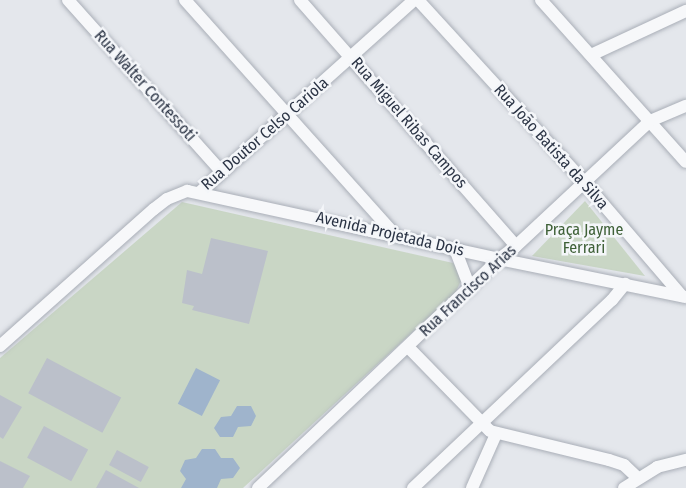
<!DOCTYPE html>
<meta charset="utf-8">
<style>
body{margin:0}
#map{position:relative;width:686px;height:488px;overflow:hidden;background:#e4e7ec;font-family:"Fira Sans Condensed",sans-serif}
div>[style]{position:absolute}
[style*='--x']{left:calc(var(--x)*1px);top:calc(var(--y)*1px);width:calc(var(--w)*1px);rotate:calc(var(--a)*1deg)}
.green>*{inset:0;background:#c9d6c5}
.water>*{inset:0;background:#9fb4cc;transform-origin:0 0}
.building>*{inset:0;background:#bbc0ca;transform-origin:0 0}
.roads{filter:drop-shadow(0 0 2px #a9aeb7) drop-shadow(0 0 2px #a9aeb7)}
.minor>*{height:12px;margin:-6px;padding:0 6px;transform-origin:6px;border-radius:6px;background:#f7f8fa}
span{translate:-50% -50%;white-space:nowrap;text-align:center;line-height:1.15;-webkit-text-stroke:5px #f4f6f9;paint-order:stroke}
.street-label{font-size:16px;color:#2b3445}
.park-label{font-size:16px;color:#3f6138}
</style>
<div id="map">
<div class="green">
<i style="clip-path:polygon(585px 201px,645px 276px,532px 256px)"></i>
<i style="clip-path:polygon(182px 202px,453px 263px,460px 269px,462px 278px,456px 292px,243px 488px,0 488px,0 358px)"></i>
</div>
<div class="water">
<i style="left:196px;top:368px;width:27px;height:40px;rotate:27deg"></i>
<i style="clip-path:polygon(237px 406px,251px 406px,256px 416px,251px 426px,238px 427px,233px 437px,220px 437px,214px 428px,221px 417px,231px 416px)"></i>
<i style="clip-path:polygon(202px 449px,215px 449px,221px 458px,233px 458px,240px 468px,233px 478px,221px 479px,217px 488px,181px 488px,186px 479px,180px 471px,185px 460px,196px 458px)"></i>
</div>
<div class="building">
<i style="clip-path:polygon(211px 238px,268px 251px,249px 324px,192px 310px,194px 306px,182px 303px,187px 270px,202px 274px)"></i>
<i style="left:47px;top:358px;width:84px;height:40px;rotate:28deg"></i>
<i style="clip-path:polygon(0 395px,22px 407px,3px 439px,0 437px)"></i>
<i style="left:44px;top:426px;width:50px;height:36px;rotate:28deg"></i>
<i style="left:117px;top:450px;width:36px;height:17px;rotate:28deg"></i>
<i style="clip-path:polygon(0 461px,30px 476px,23px 488px,0 488px)"></i>
<i style="clip-path:polygon(106px 470px,139px 488px,96px 488px)"></i>
</div>
<div class="roads">
<div class="minor">
<i style="--x:68;--y:0;--w:231;--a:48.2"></i>
<i style="--x:185;--y:0;--w:315;--a:48.2"></i>
<i style="--x:300;--y:0;--w:327;--a:48.7"></i>
<i style="--x:418;--y:0;--w:248;--a:47.6"></i>
<i style="--x:585;--y:183;--w:149;--a:49.4"></i>
<i style="--x:541;--y:0;--w:217;--a:48.2"></i>
<i style="--x:591;--y:55;--w:105;--a:-24.9"></i>
<i style="--x:200;--y:192;--w:288;--a:-41.9"></i>
<i style="--x:455;--y:249;--w:42;--a:69"></i>
<i style="--x:0;--y:346;--w:206;--a:-41.7"></i>
<i style="--x:154;--y:209;--w:16;--a:-38"></i>
<i style="--x:167;--y:199;--w:22;--a:-22"></i>
<i style="--x:187;--y:191;--w:319;--a:12.3"></i>
<i style="--x:499;--y:259;--w:191;--a:11.5"></i>
<i style="--x:408;--y:347;--w:117;--a:45.7"></i>
<i style="--x:490;--y:431;--w:122;--a:13.7"></i>
<i style="--x:609;--y:460;--w:16;--a:18"></i>
<i style="--x:624;--y:465;--w:18;--a:43"></i>
<i style="--x:258;--y:488;--w:332;--a:-43.5"></i>
<i style="--x:499;--y:259;--w:21;--a:-37"></i>
<i style="--x:516;--y:246;--w:183;--a:-43"></i>
<i style="--x:650;--y:121;--w:39;--a:-23"></i>
<i style="--x:413;--y:488;--w:274;--a:-43.4"></i>
<i style="--x:612;--y:300;--w:21;--a:-51"></i>
<i style="--x:472;--y:488;--w:59;--a:-66"></i>
<i style="--x:624;--y:488;--w:39;--a:-32"></i>
<i style="--x:657;--y:467;--w:30;--a:-14"></i>
</div>
</div>
<div class="street-label">
<span style="left:145px;top:86px;rotate:48deg">Rua Walter Contessoti</span>
<span style="left:409px;top:123px;rotate:49deg">Rua Miguel Ribas Campos</span>
<span style="left:265px;top:134px;rotate:-41deg">Rua Doutor Celso Cariola</span>
<span style="left:551px;top:147px;rotate:48deg">Rua João Batista da Silva</span>
<span style="left:390px;top:234px;rotate:13deg">Avenida Projetada Dois</span>
<span style="left:468px;top:291px;rotate:-43deg">Rua Francisco Arias</span>
</div>
<div class="park-label">
<span style="left:584px;top:239px">Praça Jayme<br>Ferrari</span>
</div>
</div>
